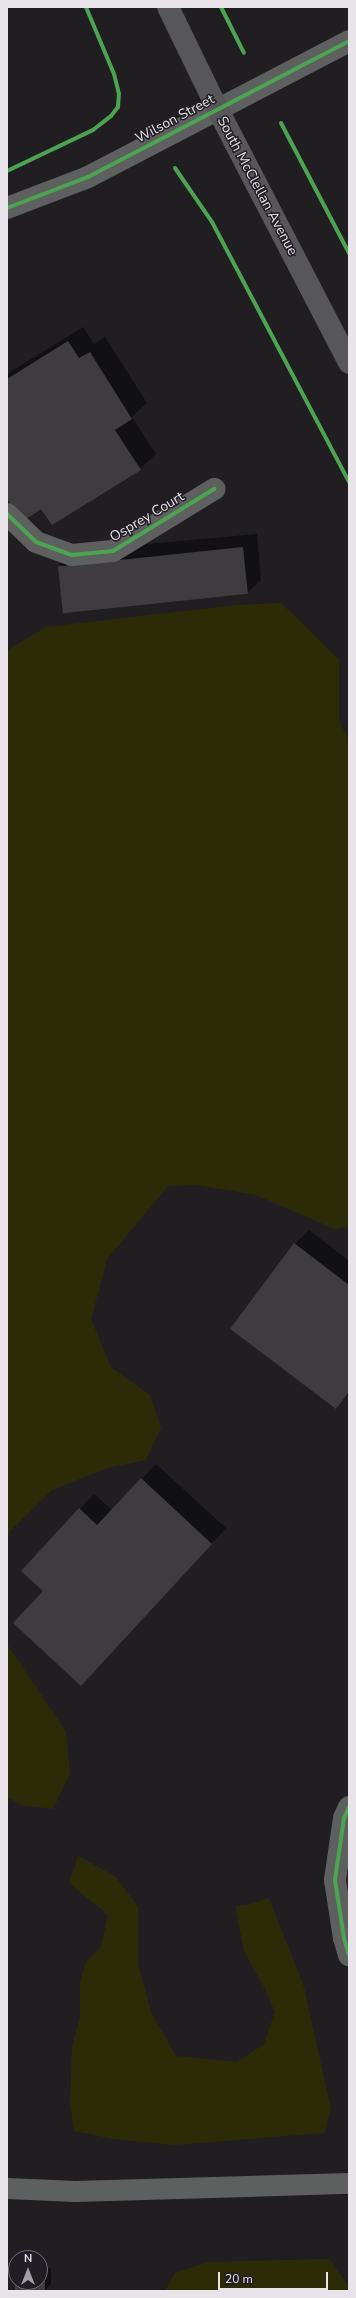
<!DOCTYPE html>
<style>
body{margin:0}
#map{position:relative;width:356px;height:2298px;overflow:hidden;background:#211e22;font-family:"Nunito Sans",sans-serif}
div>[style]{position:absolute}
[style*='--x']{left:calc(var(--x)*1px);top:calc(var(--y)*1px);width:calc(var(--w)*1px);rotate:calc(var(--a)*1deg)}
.green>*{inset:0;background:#2b2c07}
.shadow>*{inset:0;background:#0007}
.building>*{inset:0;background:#3f3c3f;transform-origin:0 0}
.lane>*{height:21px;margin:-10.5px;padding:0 10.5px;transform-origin:10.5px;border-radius:10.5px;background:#5e5f5f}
.street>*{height:22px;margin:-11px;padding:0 11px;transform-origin:11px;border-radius:11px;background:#5e5f5f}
.primary>*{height:22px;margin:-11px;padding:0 11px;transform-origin:11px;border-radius:11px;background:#575658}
.cycleway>*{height:4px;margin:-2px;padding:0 2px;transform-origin:2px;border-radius:2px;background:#4ca352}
span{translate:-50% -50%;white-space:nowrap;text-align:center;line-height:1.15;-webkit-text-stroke:3px #221c24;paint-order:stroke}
.street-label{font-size:14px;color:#e9e4ea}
.frame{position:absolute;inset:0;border:8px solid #e9e4ea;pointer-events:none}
.north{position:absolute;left:8px;top:2250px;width:40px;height:40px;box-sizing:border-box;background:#221c24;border:1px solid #726c73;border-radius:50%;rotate:0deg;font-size:11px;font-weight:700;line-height:16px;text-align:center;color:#e9e4ea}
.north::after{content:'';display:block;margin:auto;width:14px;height:18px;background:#a39fa4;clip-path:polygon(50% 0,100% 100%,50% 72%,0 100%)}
.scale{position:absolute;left:218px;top:2272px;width:110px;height:18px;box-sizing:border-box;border:2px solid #e9e4ea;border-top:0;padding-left:5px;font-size:12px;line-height:14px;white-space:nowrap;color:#e9e4ea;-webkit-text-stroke:3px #221c24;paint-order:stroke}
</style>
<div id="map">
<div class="green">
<i style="clip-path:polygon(281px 603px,339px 660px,339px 721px,349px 741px,349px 1227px,335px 1229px,256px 1195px,196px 1185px,168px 1186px,107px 1259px,91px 1319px,111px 1367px,150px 1395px,161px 1428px,146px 1460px,107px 1468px,52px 1490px,7px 1534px,7px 651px,46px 627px,237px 605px)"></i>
<i style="clip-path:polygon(7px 1644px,66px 1732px,70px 1774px,53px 1809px,22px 1805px,7px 1797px)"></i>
<i style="clip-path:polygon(78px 1856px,116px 1877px,138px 1907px,138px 1964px,151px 2012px,176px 2056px,237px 2062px,264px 2044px,275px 2012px,263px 1985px,244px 1951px,235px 1906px,247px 1905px,269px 1898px,304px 1987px,331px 2109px,324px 2133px,174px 2145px,114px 2139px,74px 2131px,70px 2103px,72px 2046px,80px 2017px,80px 1983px,86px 1962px,101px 1947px,108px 1915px,69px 1883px)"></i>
<i style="clip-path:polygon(329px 2259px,349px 2287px,349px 2291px,165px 2291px,175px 2273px,208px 2262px)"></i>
</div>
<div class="shadow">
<i style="clip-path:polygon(83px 327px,94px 344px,105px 337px,147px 403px,132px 417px,156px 454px,140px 469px,7px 497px,7px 374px)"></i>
<i style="clip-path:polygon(257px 534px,261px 580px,247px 593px,59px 565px,72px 551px)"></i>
<i style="clip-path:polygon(309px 1230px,349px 1261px,349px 1394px,336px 1407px,295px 1244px)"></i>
<i style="clip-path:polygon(156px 1464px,226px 1528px,96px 1670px,44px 1591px,80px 1509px,94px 1494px,112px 1510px)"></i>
<i style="clip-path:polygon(40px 2268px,51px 2268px,51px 2284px,44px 2291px,16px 2282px,40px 2282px)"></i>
</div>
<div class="building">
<i style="clip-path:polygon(68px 341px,79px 358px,90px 352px,132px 419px,115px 430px,141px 470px,52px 525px,41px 509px,22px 522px,7px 499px,7px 379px)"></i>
<i style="left:243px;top:547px;width:47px;height:186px;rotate:84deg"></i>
<i style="clip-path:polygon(294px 1243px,349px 1285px,349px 1392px,336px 1409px,230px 1329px)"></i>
<i style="clip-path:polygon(141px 1478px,212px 1544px,81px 1686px,13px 1623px,43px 1591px,21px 1571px,79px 1508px,97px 1525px)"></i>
<i style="clip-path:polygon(40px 2274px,45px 2274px,45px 2291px,15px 2291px,15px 2282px,40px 2282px)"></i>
</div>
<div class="lane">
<i style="--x:7;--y:2188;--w:68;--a:2.5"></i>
<i style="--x:75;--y:2191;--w:274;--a:-1.7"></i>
</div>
<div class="street">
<i style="--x:7;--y:208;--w:87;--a:-20.9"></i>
<i style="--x:88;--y:177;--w:294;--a:-27.5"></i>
<i style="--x:7;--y:514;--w:40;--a:44"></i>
<i style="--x:36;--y:542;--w:38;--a:20"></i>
<i style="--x:72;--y:555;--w:41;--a:-5.6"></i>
<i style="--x:113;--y:551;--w:119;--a:-31.5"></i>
<i style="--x:349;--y:1807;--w:12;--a:114"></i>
<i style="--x:344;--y:1818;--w:63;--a:98.3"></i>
<i style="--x:335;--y:1880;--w:59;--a:81.2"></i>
<i style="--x:344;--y:1938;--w:18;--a:74"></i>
</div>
<div class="primary">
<i style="--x:168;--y:7;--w:112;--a:64.1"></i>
<i style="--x:217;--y:108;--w:287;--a:62.6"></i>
</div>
<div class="cycleway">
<i style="--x:221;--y:7;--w:51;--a:63.4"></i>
<i style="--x:281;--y:123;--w:147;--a:62.4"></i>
<i style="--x:175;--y:168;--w:65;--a:55.6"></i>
<i style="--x:212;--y:222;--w:294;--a:62.2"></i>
<i style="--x:7;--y:171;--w:95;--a:-25.5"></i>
<i style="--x:93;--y:130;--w:23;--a:-38"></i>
<i style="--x:111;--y:116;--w:11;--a:-52"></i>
<i style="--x:118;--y:107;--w:13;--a:-86"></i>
<i style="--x:119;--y:94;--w:21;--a:-104"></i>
<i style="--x:114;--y:74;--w:73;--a:-112.7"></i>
<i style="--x:7;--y:208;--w:87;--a:-20.9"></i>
<i style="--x:88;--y:177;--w:294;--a:-27.5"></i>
<i style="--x:7;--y:514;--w:40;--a:44"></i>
<i style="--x:36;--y:542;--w:38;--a:20"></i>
<i style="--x:72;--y:555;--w:41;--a:-5.6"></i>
<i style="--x:113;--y:551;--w:119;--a:-31.5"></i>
<i style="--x:349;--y:1807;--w:12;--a:114"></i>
<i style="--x:344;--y:1818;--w:63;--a:98.3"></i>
<i style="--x:335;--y:1880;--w:59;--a:81.2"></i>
<i style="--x:344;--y:1938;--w:18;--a:74"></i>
</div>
<div class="street-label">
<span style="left:175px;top:119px;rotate:-28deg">Wilson Street</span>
<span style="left:257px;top:186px;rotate:62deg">South McClellan Avenue</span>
<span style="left:147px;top:517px;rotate:-31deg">Osprey Court</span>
</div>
<div class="frame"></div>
<div class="north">N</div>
<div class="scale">20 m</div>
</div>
